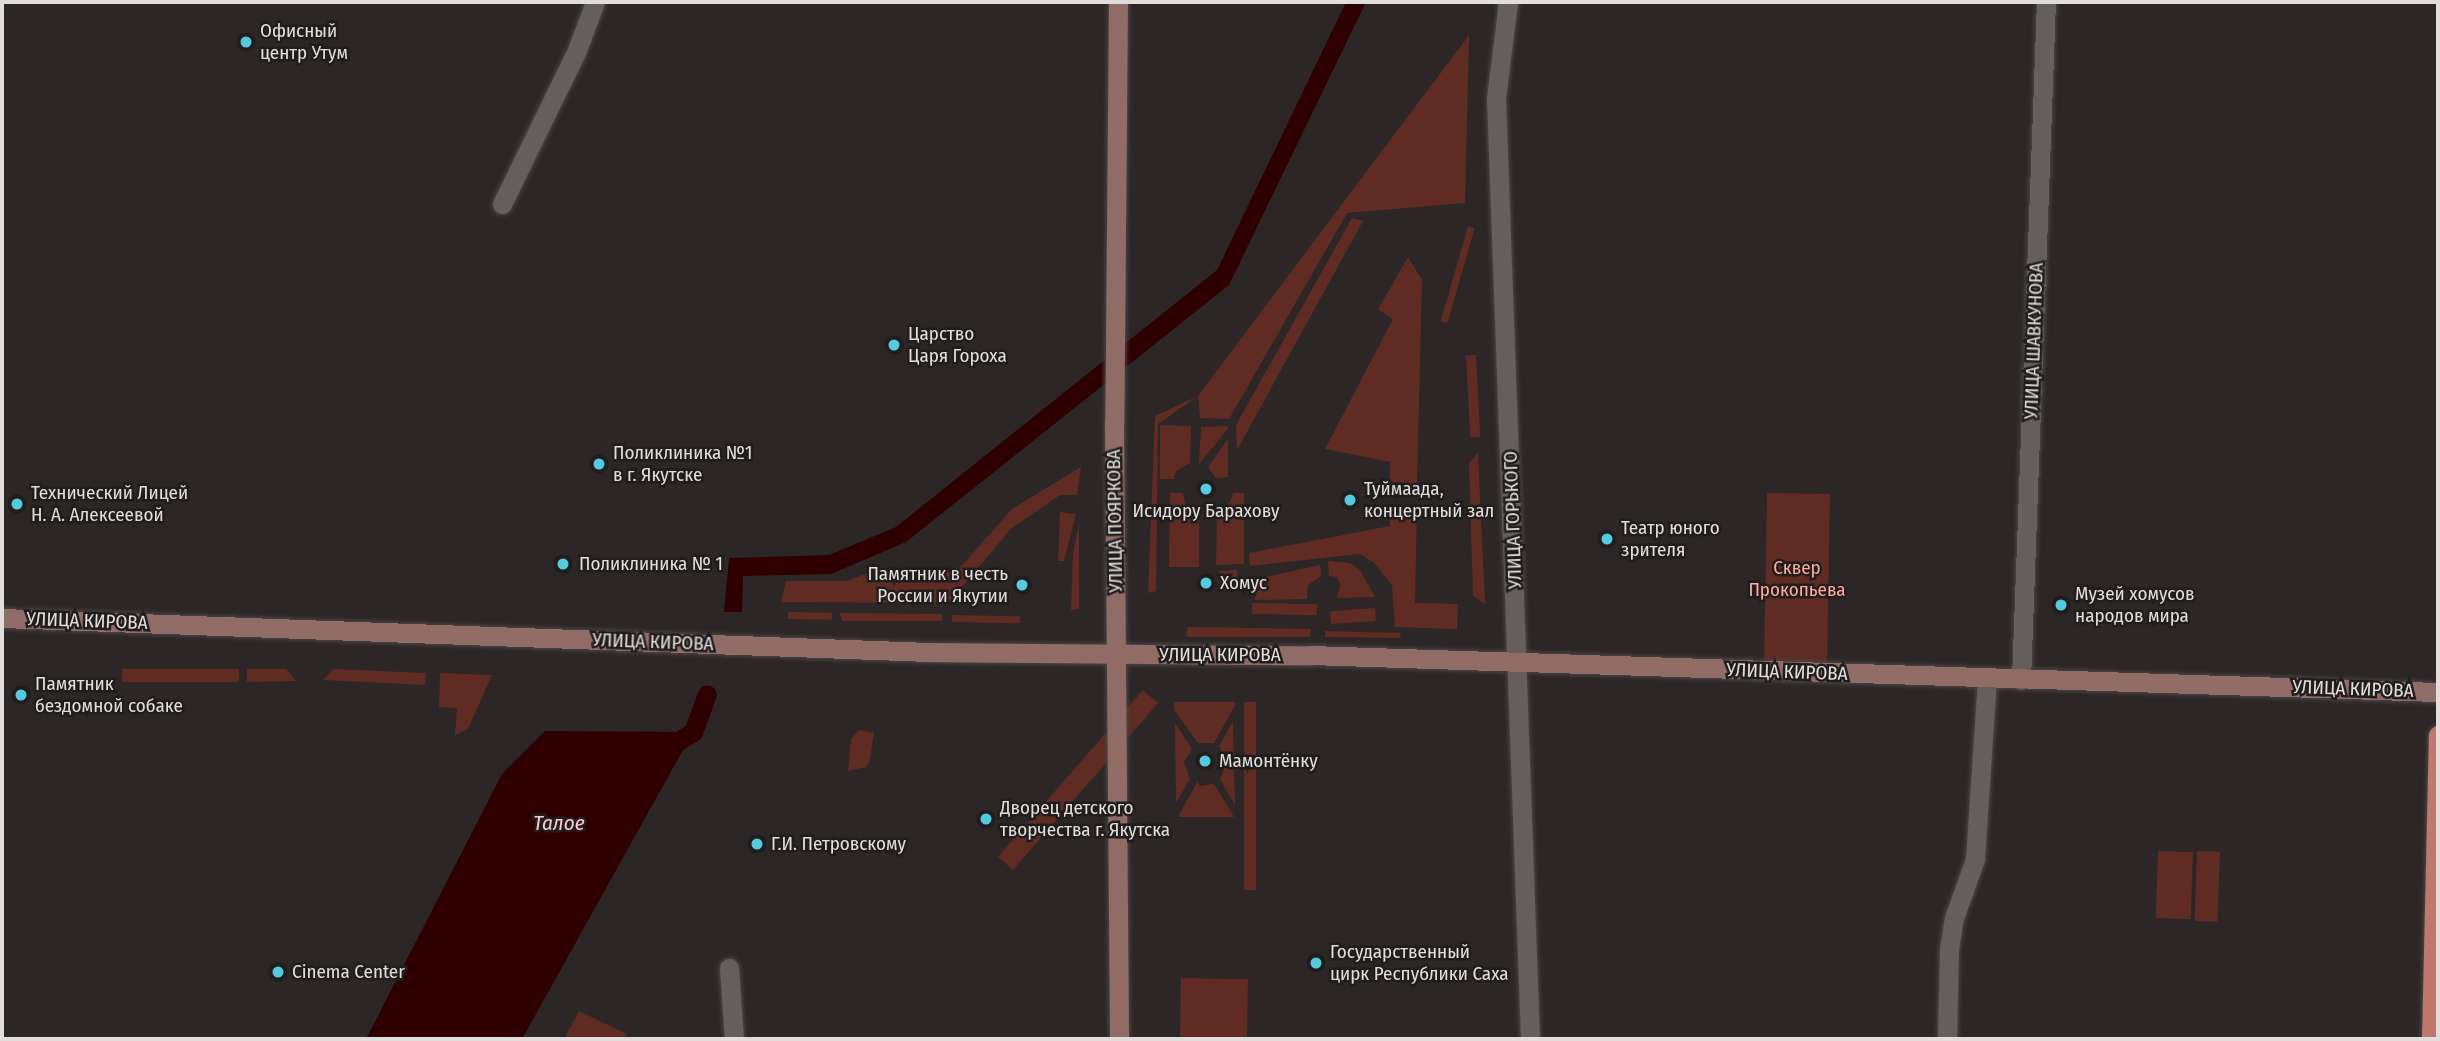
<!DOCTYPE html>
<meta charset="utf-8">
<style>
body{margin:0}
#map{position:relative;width:2440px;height:1041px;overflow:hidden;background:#2c2726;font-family:"Fira Sans Condensed",sans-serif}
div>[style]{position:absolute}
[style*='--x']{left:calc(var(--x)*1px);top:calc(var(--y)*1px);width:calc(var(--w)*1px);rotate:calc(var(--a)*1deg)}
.green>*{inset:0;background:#5f2b23;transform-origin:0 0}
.water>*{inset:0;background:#2e0000}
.canal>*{height:19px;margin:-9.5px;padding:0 9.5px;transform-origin:9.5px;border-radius:9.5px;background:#2e0000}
.roads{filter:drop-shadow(0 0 2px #4a4645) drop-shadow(0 0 2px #4a4645)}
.minor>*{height:19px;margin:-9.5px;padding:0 9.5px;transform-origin:9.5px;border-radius:9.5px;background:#645e5d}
.secondary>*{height:19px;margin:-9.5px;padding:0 9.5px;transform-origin:9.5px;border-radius:9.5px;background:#916b65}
.primary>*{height:19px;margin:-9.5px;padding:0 9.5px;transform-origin:9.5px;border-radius:9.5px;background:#be786d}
.dots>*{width:19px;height:19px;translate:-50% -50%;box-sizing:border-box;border:4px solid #221d1d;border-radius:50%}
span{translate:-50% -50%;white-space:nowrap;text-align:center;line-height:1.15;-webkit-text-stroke:5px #221d1d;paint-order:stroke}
.poi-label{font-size:19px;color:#e2dedd}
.left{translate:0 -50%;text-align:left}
.right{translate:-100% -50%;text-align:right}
.street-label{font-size:19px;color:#e2dedd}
.park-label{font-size:19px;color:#ffaa9b}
.water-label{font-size:21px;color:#facec6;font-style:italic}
.frame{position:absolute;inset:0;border:4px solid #e2dedd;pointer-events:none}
</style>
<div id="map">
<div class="green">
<i style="clip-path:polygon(1469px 35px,1465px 203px,1347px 213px,1229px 419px,1200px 418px,1198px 396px,1158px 424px,1156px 591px,1148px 593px,1155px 416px,1198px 396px)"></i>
<i style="clip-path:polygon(1352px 218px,1363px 221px,1237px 450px,1236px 425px)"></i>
<i style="left:1468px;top:226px;width:7px;height:99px;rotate:16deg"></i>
<i style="clip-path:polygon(1408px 257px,1422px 280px,1417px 485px,1390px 485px,1390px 462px,1325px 449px,1393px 319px,1378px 309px)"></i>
<i style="left:1476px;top:355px;width:82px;height:10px;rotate:87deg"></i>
<i style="clip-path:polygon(1160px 425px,1191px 426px,1190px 463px,1176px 471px,1174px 479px,1160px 479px)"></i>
<i style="clip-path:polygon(1228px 426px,1227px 430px,1199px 464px,1201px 427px)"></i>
<i style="clip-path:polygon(1228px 439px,1228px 477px,1216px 478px,1208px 467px)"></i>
<i style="clip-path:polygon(1478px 453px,1485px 604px,1473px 596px,1469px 463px)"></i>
<i style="clip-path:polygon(1081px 467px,1077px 495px,1060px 495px,1012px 528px,948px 603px,781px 602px,786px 581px,847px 581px,868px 573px,956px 572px,1012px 509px)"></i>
<i style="clip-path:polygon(1170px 493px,1183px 493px,1185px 504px,1199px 513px,1199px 567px,1169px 567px)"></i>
<i style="clip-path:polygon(1233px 493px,1244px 493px,1244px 564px,1216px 565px,1217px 512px,1230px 502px)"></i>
<i style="left:1767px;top:493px;width:63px;height:171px;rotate:1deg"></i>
<i style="clip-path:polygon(1390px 506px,1417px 506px,1415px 603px,1458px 604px,1457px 629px,1395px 627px,1392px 585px,1374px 563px,1360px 554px,1250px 566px,1249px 553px,1390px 526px)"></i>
<i style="clip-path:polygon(1060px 512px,1076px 514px,1064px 561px,1058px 561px)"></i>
<i style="clip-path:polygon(1079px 524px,1079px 609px,1071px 610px,1073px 552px)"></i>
<i style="clip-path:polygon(1328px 561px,1350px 563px,1360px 570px,1375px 597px,1337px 598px,1340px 585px,1337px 577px,1329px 576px)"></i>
<i style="clip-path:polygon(1320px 565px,1321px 576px,1308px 585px,1307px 599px,1255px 600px,1256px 579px)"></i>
<i style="left:1237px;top:570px;width:20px;height:18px;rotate:87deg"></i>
<i style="left:1252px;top:603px;width:65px;height:11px;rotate:1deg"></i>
<i style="left:1375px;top:608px;width:13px;height:45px;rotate:86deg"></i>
<i style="left:788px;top:612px;width:44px;height:7px;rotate:1deg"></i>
<i style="clip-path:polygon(840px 613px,942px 614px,942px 621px,842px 621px)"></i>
<i style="left:952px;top:615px;width:68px;height:7px;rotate:1deg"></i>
<i style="clip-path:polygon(1188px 627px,1311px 629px,1310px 637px,1186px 637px)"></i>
<i style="clip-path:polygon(1325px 631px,1401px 633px,1400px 638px,1325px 637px)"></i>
<i style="left:122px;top:669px;width:117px;height:13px"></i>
<i style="clip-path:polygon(247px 669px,286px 669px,296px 681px,247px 682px)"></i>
<i style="clip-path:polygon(333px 669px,426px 673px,425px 685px,323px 680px)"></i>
<i style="clip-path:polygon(440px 673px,492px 675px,468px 729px,455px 735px,457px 708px,439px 707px)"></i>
<i style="left:1143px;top:690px;width:20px;height:221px;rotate:41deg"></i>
<i style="clip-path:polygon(1174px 702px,1235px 702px,1235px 706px,1214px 743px,1198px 743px,1174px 710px)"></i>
<i style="left:1244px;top:702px;width:12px;height:188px"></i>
<i style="clip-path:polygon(1233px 721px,1235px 805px,1220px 779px,1227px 762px,1219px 746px)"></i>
<i style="clip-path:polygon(1175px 723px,1192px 749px,1184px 762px,1190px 779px,1176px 803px)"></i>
<i style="clip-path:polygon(859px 730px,874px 733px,870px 760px,866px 767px,848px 771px,851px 739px)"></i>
<i style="clip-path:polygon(1197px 782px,1201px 786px,1214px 784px,1234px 817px,1178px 817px)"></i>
<i style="left:2158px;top:851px;width:35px;height:67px;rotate:2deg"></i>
<i style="left:2197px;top:851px;width:23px;height:70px;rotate:2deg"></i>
<i style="left:1181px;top:978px;width:67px;height:61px;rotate:1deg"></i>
<i style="clip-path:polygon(579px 1011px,627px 1034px,624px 1039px,564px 1039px)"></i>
</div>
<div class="water">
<i style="clip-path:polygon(1346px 2px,1366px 2px,1229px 285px,906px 542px,831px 574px,743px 576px,742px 612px,724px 612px,729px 558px,829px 555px,896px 527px,1217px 270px)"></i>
<i style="clip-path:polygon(545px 731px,693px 732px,522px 1039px,366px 1039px,502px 774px)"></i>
</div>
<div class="canal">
<i style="--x:672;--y:745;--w:25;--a:-32"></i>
<i style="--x:693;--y:732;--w:40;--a:-69.8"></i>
</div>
<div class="roads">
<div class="minor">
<i style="--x:1508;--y:2;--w:97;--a:97.1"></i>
<i style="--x:1496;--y:98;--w:942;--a:87.93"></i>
<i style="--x:502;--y:204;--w:171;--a:-64"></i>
<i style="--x:577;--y:50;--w:51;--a:-69.4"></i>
<i style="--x:2021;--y:680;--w:678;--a:-87.89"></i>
<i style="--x:729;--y:968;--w:71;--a:86"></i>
<i style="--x:1947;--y:1039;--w:90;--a:-88.7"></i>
<i style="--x:1949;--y:949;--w:31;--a:-81"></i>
<i style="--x:1954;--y:918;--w:63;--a:-70.4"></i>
<i style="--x:1975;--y:859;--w:180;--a:-86.2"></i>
</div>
<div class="secondary">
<i style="--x:1118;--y:2;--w:421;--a:90.5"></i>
<i style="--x:1114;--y:423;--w:616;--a:89.53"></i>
<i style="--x:2;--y:618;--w:928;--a:2.1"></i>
<i style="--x:929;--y:652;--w:381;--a:0.5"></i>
<i style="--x:1310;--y:655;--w:1129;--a:1.88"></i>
</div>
<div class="primary">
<i style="--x:2431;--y:1039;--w:304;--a:-88.7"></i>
</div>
</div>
<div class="dots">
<i style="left:246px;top:42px;background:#54cade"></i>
<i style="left:894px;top:345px;background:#54cade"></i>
<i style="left:599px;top:464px;background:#54cade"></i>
<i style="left:1206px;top:489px;background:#54cade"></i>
<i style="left:1350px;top:500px;background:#54cade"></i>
<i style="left:17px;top:504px;background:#54cade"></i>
<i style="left:1607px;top:539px;background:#54cade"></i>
<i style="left:563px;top:564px;background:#54cade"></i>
<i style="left:1206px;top:583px;background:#54cade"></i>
<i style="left:1022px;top:585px;background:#54cade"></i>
<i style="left:2061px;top:605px;background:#54cade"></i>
<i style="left:21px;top:695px;background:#54cade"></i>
<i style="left:1205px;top:761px;background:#54cade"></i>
<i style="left:986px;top:819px;background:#54cade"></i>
<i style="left:757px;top:844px;background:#54cade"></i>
<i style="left:1316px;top:963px;background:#54cade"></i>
<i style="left:278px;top:972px;background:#54cade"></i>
</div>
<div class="poi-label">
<span class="left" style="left:260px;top:42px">Офисный<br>центр Утум</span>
<span class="left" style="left:908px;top:345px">Царство<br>Царя Гороха</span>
<span class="left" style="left:613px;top:464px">Поликлиника №1<br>в г. Якутске</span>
<span class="left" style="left:1364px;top:500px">Туймаада,<br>концертный зал</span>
<span class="left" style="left:31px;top:504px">Технический Лицей<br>Н. А. Алексеевой</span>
<span style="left:1206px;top:511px">Исидору Барахову</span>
<span class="left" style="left:1621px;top:539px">Театр юного<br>зрителя</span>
<span class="left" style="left:579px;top:564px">Поликлиника № 1</span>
<span class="right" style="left:1008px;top:585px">Памятник в честь<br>России и Якутии</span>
<span class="left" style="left:1220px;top:583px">Хомус</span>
<span class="left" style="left:2075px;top:605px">Музей хомусов<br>народов мира</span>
<span class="left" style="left:35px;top:695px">Памятник<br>бездомной собаке</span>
<span class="left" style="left:1219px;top:761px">Мамонтёнку</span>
<span class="left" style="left:1000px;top:819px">Дворец детского<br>творчества г. Якутска</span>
<span class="left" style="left:771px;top:844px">Г.И. Петровскому</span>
<span class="left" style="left:1330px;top:963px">Государственный<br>цирк Республики Саха</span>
<span class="left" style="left:292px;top:972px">Cinema Center</span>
</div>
<div class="street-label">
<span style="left:2034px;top:341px;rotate:-88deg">УЛИЦА ШАВКУНОВА</span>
<span style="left:1513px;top:520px;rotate:-92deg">УЛИЦА ГОРЬКОГО</span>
<span style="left:1115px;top:521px;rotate:-91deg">УЛИЦА ПОЯРКОВА</span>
<span style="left:87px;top:621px;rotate:2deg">УЛИЦА КИРОВА</span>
<span style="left:653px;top:642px;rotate:2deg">УЛИЦА КИРОВА</span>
<span style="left:1220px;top:655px">УЛИЦА КИРОВА</span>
<span style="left:1787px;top:672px;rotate:2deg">УЛИЦА КИРОВА</span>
<span style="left:2353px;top:689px;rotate:2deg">УЛИЦА КИРОВА</span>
</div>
<div class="park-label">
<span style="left:1797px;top:579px">Сквер<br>Прокопьева</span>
</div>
<div class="water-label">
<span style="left:559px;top:823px">Талое</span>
</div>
<div class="frame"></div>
</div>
